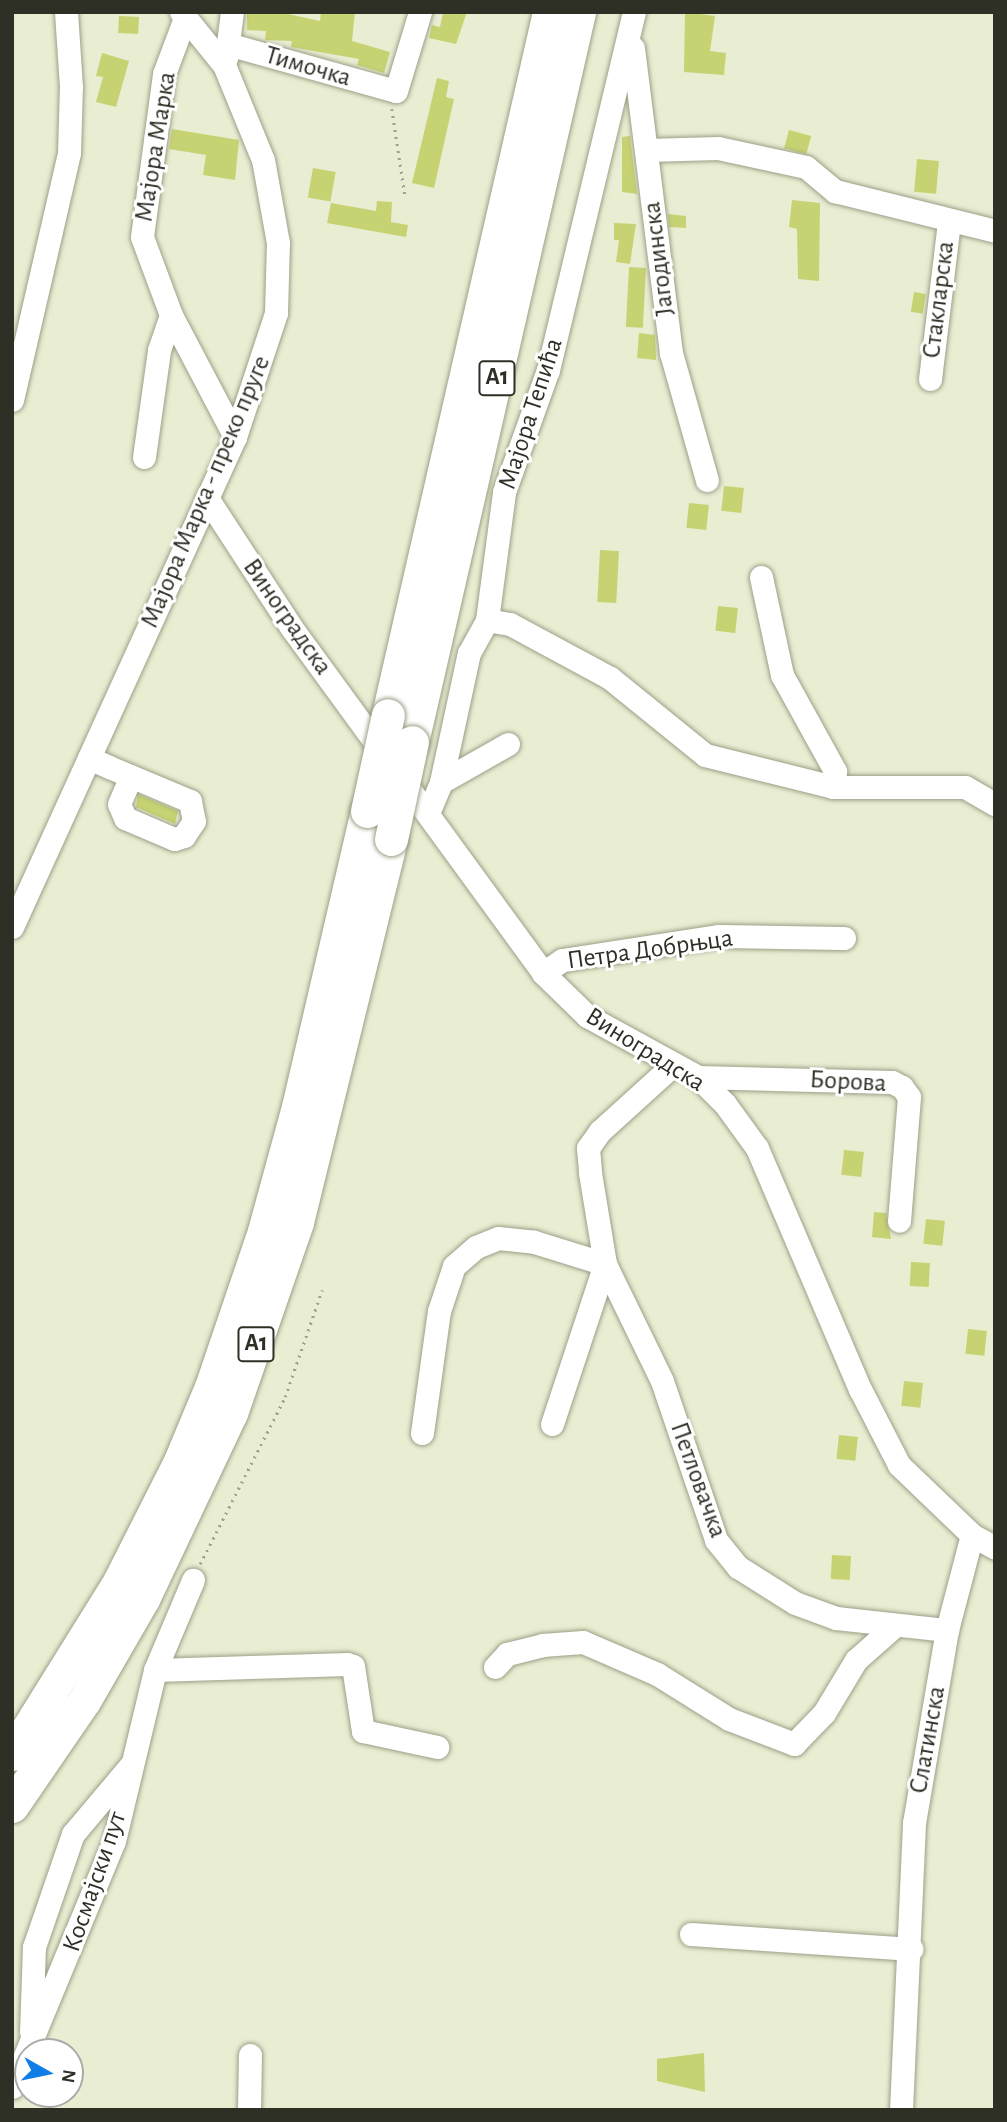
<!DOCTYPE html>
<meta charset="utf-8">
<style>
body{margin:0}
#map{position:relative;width:1007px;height:2122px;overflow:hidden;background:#e9edd2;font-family:"Alegreya Sans",sans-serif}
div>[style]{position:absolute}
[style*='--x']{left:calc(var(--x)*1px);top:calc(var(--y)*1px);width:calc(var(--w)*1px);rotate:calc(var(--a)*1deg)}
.building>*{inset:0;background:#c7d272;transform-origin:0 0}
.path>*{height:2.5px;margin-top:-1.25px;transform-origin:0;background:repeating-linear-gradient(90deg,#9ea18c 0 2px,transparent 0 7px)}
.roads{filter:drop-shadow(0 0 2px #9da087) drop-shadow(0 0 2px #9da087)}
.minor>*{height:23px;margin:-11.5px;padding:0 11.5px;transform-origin:11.5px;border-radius:11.5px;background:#fff}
.highway>*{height:33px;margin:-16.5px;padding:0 16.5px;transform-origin:16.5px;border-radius:16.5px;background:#fff}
.bridges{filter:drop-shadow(0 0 2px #9da087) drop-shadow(0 0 2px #9da087)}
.highway-bridge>*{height:33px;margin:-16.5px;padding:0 16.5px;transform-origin:16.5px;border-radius:16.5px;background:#fff}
span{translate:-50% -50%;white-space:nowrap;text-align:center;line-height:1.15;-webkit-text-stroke:6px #fff;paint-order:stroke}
.shield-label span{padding:2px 5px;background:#fff;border:2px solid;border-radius:5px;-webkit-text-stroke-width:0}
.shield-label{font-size:24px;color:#2e2f25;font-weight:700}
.street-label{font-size:26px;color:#2e2f25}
.frame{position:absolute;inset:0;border:14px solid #2e2f25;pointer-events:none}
.north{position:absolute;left:14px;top:2038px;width:70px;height:70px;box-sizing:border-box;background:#fff;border:2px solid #abaca8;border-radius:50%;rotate:99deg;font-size:19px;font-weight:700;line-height:28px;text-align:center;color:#2e2f25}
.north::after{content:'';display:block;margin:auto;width:24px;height:32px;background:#117ee5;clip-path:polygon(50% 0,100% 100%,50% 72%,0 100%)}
</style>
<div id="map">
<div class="building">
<i style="clip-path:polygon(247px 12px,279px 12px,320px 21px,321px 12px,355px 12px,352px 41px,390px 52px,384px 73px,357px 65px,359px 59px,291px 47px,292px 41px,265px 40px,266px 31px,247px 30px)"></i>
<i style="clip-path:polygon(443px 12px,467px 12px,456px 44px,429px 38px,432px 25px,440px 27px)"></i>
<i style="clip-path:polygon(685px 12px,715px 16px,710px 51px,726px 53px,724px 75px,684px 72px)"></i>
<i style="left:119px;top:16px;width:20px;height:17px;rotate:3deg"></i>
<i style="clip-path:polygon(102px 53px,129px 61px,116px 107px,96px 102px,103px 77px,96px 76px)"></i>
<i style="clip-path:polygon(437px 78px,449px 81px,446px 97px,454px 99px,434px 188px,412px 183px)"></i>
<i style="clip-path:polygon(172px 129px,239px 140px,235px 180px,203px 175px,206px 155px,169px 149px)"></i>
<i style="left:789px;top:130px;width:23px;height:19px;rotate:15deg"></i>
<i style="clip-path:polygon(630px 136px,637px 194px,622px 192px,622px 137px)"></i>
<i style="left:917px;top:159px;width:22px;height:33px;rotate:5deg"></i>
<i style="left:313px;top:168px;width:23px;height:30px;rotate:10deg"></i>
<i style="clip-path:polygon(792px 200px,820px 203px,819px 281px,798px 279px,797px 229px,789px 227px)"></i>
<i style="clip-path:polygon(377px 201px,392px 202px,391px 222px,408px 225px,406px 237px,327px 223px,331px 203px,376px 211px)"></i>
<i style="clip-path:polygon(668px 214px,686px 216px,686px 228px,669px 227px)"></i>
<i style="clip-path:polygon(614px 223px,636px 224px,630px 264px,616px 262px,619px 240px,614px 240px)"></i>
<i style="left:629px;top:267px;width:17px;height:60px;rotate:3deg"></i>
<i style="left:914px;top:292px;width:12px;height:20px;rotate:9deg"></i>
<i style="clip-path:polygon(639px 333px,655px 335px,656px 360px,637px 358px)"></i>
<i style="left:724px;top:486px;width:20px;height:25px;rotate:6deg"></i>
<i style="left:689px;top:503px;width:20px;height:25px;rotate:6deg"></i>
<i style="left:600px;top:550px;width:19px;height:52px;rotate:3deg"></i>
<i style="left:718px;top:606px;width:20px;height:25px;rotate:6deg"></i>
<i style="clip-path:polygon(138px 794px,178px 811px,175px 824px,136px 807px)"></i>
<i style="left:844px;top:1150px;width:20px;height:25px;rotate:6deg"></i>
<i style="clip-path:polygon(874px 1212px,886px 1213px,891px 1239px,872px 1237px)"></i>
<i style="left:926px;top:1219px;width:19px;height:25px;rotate:6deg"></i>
<i style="left:911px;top:1262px;width:19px;height:24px;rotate:3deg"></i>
<i style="left:968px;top:1329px;width:19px;height:25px;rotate:6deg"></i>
<i style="left:904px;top:1381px;width:19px;height:25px;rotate:6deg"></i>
<i style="left:839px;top:1435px;width:19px;height:24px;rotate:6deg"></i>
<i style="left:832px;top:1555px;width:19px;height:24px;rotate:3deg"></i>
<i style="clip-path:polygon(704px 2053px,705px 2092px,657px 2081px,657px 2059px)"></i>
</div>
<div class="path">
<i style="--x:392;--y:109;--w:87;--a:81.4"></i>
<i style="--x:200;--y:1564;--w:187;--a:-63"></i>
<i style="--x:285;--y:1397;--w:113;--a:-70.9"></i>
</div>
<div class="roads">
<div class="minor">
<i style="--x:185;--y:18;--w:60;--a:110.6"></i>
<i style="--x:164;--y:74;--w:164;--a:97.7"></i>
<i style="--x:142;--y:237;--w:83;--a:69.6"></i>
<i style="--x:171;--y:315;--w:138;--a:62.3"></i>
<i style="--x:231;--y:45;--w:171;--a:15.6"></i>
<i style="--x:396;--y:91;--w:83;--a:-73.1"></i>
<i style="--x:633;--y:48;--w:307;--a:82.9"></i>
<i style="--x:671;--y:353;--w:132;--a:74.2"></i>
<i style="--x:226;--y:58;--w:46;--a:-82.6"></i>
<i style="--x:646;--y:150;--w:72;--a:-1.6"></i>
<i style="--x:718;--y:148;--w:90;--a:12.2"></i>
<i style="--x:806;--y:167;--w:38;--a:40"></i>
<i style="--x:835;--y:191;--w:165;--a:14"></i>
<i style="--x:930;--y:379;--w:159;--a:-83.1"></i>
<i style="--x:12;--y:400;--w:253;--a:-77"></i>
<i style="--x:69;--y:153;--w:66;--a:-88.3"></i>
<i style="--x:71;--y:87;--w:75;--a:-93.8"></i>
<i style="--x:144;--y:457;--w:108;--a:-82"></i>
<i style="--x:159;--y:350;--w:37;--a:-71"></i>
<i style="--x:207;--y:498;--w:154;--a:56.9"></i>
<i style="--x:291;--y:627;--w:428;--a:53.9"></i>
<i style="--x:543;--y:973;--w:62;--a:44.3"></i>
<i style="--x:587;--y:1016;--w:127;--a:28.8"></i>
<i style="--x:698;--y:1077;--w:38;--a:45"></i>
<i style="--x:725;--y:1104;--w:54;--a:54"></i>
<i style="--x:757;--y:1148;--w:262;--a:66.9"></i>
<i style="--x:860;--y:1389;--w:85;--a:62.8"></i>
<i style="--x:899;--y:1465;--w:101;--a:43.8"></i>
<i style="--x:972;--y:1535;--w:26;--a:29"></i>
<i style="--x:761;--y:577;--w:100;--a:77.9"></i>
<i style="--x:782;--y:675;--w:110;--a:61.1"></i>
<i style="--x:835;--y:771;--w:16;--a:97"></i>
<i style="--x:487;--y:620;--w:23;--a:10"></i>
<i style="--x:510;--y:624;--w:114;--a:28.4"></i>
<i style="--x:610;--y:678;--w:122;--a:39"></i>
<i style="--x:705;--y:755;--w:132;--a:14"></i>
<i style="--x:833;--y:787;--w:132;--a:0"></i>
<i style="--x:965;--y:787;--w:34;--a:30"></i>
<i style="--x:89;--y:758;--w:22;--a:24"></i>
<i style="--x:109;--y:767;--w:88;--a:22.8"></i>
<i style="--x:190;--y:801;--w:20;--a:79"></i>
<i style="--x:194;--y:821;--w:18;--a:124"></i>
<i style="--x:184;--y:836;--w:10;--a:163"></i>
<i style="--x:174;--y:839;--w:53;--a:-156.8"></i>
<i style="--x:125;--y:818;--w:15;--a:-113"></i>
<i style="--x:119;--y:804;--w:30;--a:-67"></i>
<i style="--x:441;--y:782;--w:77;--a:-29.6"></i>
<i style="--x:428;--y:813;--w:34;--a:-67"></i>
<i style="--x:441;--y:782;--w:132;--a:-77.8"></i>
<i style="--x:469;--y:653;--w:38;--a:-61"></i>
<i style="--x:487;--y:620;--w:129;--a:-82.4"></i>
<i style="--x:504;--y:492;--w:130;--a:-70.2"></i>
<i style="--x:548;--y:370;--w:368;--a:-76.5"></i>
<i style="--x:12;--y:927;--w:538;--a:-65.53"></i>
<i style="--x:235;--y:437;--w:131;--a:-71.7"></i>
<i style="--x:276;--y:313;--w:70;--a:-88.4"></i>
<i style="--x:278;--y:243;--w:84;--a:-100.2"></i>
<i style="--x:263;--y:160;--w:103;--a:-112.3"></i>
<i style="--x:224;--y:65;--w:68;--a:-129.1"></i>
<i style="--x:543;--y:973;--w:23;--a:-34"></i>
<i style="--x:562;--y:960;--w:159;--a:-8.7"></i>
<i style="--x:719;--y:936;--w:125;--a:0.9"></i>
<i style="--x:674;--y:1064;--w:100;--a:137.8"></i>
<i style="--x:600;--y:1131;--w:21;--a:125"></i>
<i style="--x:588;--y:1148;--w:25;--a:85"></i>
<i style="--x:590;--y:1173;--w:92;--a:80.6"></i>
<i style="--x:605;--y:1264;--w:130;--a:64"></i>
<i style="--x:662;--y:1381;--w:168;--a:71.2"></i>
<i style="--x:716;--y:1540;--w:35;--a:51"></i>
<i style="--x:738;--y:1567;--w:67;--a:32.3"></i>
<i style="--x:795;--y:1603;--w:44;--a:20.1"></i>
<i style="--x:836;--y:1618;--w:112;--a:6.2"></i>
<i style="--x:698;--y:1077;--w:194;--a:1.5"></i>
<i style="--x:892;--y:1082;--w:11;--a:27"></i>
<i style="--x:902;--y:1087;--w:12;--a:55"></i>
<i style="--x:909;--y:1097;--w:124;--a:94.6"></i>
<i style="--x:552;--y:1424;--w:169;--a:-71.7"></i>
<i style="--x:422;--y:1433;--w:123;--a:-82.1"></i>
<i style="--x:439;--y:1311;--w:47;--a:-71.6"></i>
<i style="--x:454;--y:1266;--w:29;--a:-41"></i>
<i style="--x:476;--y:1247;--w:24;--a:-22"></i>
<i style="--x:498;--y:1238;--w:36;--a:6"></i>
<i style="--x:534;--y:1242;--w:74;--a:17.2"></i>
<i style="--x:495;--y:1667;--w:18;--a:-47"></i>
<i style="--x:507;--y:1654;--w:36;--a:-14"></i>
<i style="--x:542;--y:1645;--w:41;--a:-4.2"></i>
<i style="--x:583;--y:1642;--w:81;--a:23.4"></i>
<i style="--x:657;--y:1674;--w:85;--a:32"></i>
<i style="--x:729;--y:1719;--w:70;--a:21"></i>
<i style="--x:794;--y:1744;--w:43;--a:-45.9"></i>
<i style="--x:824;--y:1713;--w:62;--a:-58.9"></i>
<i style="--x:856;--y:1660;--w:48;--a:-41.6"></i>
<i style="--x:155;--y:1670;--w:192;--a:-1.8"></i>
<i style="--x:347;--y:1664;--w:6;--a:18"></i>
<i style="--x:353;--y:1666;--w:66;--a:81.3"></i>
<i style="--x:363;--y:1731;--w:76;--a:12.2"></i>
<i style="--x:691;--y:1934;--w:221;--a:3.9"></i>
<i style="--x:31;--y:2032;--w:85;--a:-88"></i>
<i style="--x:34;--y:1947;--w:120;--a:-71"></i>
<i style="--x:73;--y:1834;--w:89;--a:-50"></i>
<i style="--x:12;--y:2087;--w:266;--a:-67.5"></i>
<i style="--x:114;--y:1841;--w:176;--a:-76.5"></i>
<i style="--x:155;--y:1670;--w:98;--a:-67.1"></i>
<i style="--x:249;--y:2110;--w:55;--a:-89"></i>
<i style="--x:901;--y:2110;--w:287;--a:-87.4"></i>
<i style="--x:914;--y:1823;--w:196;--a:-80.3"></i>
<i style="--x:947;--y:1630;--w:98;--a:-75.3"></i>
</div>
<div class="highway">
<i style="--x:388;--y:715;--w:721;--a:-77.1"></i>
<i style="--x:412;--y:742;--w:749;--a:-77.11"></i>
<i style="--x:12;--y:1754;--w:203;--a:-58.1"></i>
<i style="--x:119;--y:1582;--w:136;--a:-63.2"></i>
<i style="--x:180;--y:1461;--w:80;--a:-67.3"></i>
<i style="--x:211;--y:1387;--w:165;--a:-71.2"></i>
<i style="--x:264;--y:1231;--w:129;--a:-74.7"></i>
<i style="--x:298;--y:1107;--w:304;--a:-76.9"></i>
<i style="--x:12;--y:1806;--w:127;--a:-55.6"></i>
<i style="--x:84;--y:1701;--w:118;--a:-60"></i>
<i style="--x:143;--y:1599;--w:206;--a:-64.7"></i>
<i style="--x:231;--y:1413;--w:202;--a:-70.9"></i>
<i style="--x:297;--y:1222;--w:394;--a:-76.2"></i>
</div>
</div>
<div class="bridges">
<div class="highway-bridge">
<i style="--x:367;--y:811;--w:98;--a:-77.7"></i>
<i style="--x:391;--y:839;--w:99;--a:-77.8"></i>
</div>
</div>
<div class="shield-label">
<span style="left:497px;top:378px">A1</span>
<span style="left:256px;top:1344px">A1</span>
</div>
<div class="street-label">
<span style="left:308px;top:67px;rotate:16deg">Тимочка</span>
<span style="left:156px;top:147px;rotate:-81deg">Мајора Марка</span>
<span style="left:659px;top:259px;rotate:-97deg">Јагодинска</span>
<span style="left:939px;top:300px;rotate:-83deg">Стакларска</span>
<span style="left:531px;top:414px;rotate:-72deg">Мајора Тепића</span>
<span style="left:206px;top:492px;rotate:-67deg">Мајора Марка - преко пруге</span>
<span style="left:287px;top:617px;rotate:55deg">Виноградска</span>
<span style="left:650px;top:950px;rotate:-8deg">Петра Добрњца</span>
<span style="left:645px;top:1050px;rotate:32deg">Виноградска</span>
<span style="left:848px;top:1082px;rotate:3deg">Борова</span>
<span style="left:698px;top:1480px;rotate:70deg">Петловачка</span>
<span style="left:928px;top:1740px;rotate:-80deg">Слатинска</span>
<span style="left:95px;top:1882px;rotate:-71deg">Космајски пут</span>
</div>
<div class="frame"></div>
<div class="north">N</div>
</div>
